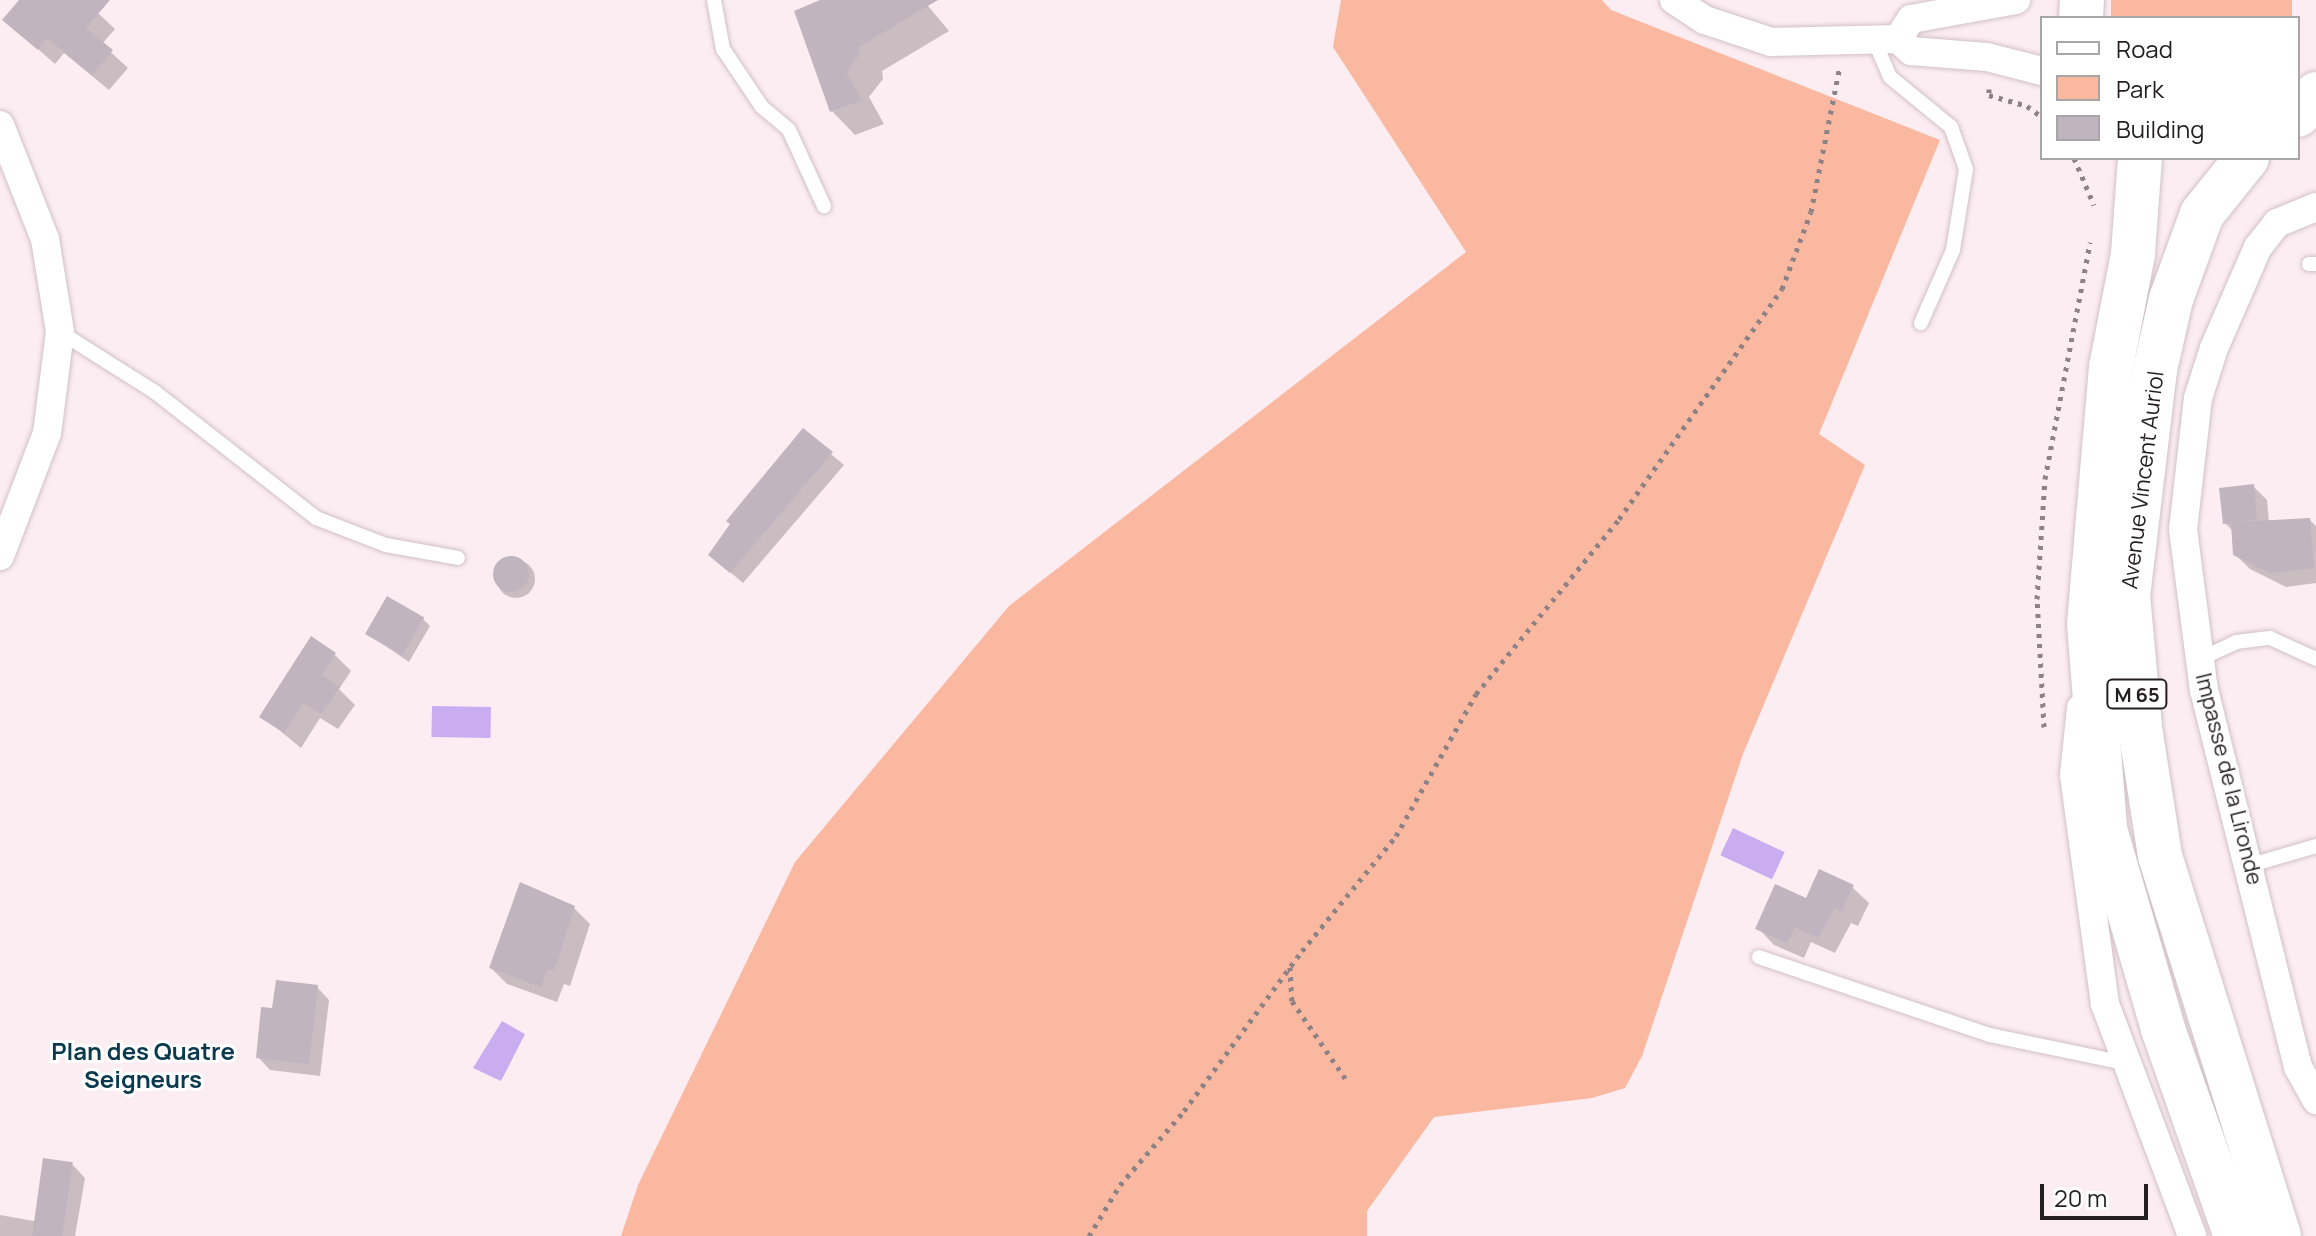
<!DOCTYPE html>
<style>
body{margin:0}
#map{position:relative;width:2316px;height:1236px;overflow:hidden;background:#fcedf2;font-family:Manrope,sans-serif}
div>[style]{position:absolute}
[style*='--x']{left:calc(var(--x)*1px);top:calc(var(--y)*1px);width:calc(var(--w)*1px);rotate:calc(var(--a)*1deg)}
.green>*{inset:0;background:#fab8a0;transform-origin:0 0}
.water>*{inset:0;background:#caacf0;transform-origin:0 0}
.shadow>*{inset:0;background:#0003}
.round{border-radius:50%}
.building>*{inset:0;background:#c0b5bf;transform-origin:0 0}
.path>*{height:5px;margin-top:-2.5px;transform-origin:0;background:repeating-linear-gradient(90deg,#8d8386 0 4px,transparent 0 10px)}
.roads{filter:drop-shadow(0 0 2px #d1c1c7) drop-shadow(0 0 2px #d1c1c7)}
.service>*{height:14px;margin:-7px;padding:0 7px;transform-origin:7px;border-radius:7px;background:#fff}
.minor>*{height:28px;margin:-14px;padding:0 14px;transform-origin:14px;border-radius:14px;background:#fff}
.primary>*{height:44px;margin:-22px;padding:0 22px;transform-origin:22px;border-radius:22px;background:#fff}
span{translate:-50% -50%;white-space:nowrap;text-align:center;line-height:1.15;-webkit-text-stroke:6px #fff;paint-order:stroke}
.shield-label span{padding:2px 6px;background:#fff;border:2px solid;border-radius:6px;-webkit-text-stroke-width:0}
.shield-label{font-size:20px;color:#251f21;font-weight:700}
.street-label{font-size:22px;color:#251f21}
.neighbourhood-label{font-size:24px;color:#0b3a4e;font-weight:700}
.legend{position:absolute;left:2040px;top:16px;width:260px;height:144px;box-sizing:border-box;background:#fff;border:2px solid #a8a5a6;margin:0;padding:10px 14px;list-style:none;font-size:24px;color:#251f21}
.legend li{display:flex;align-items:center;gap:16px;height:40px}
.legend b{width:40px;border:2px solid #a8a5a6}
.scale{position:absolute;left:2040px;top:1184px;width:108px;height:36px;box-sizing:border-box;border:4px solid #251f21;border-top:0;padding-left:10px;font-size:24px;line-height:28px;white-space:nowrap;color:#251f21;-webkit-text-stroke:6px #fff;paint-order:stroke}
</style>
<div id="map">
<div class="green">
<i style="clip-path:polygon(1341px 0,1602px 0,1611px 10px,1940px 140px,1819px 434px,1865px 465px,1743px 754px,1642px 1056px,1625px 1088px,1592px 1098px,1434px 1117px,1367px 1211px,1367px 1236px,621px 1236px,638px 1185px,795px 862px,1009px 606px,1466px 252px,1333px 47px)"></i>
<i style="left:2111px;top:0;width:181px;height:18px"></i>
</div>
<div class="water">
<i style="left:432px;top:706px;width:59px;height:31px;rotate:1deg"></i>
<i style="left:1733px;top:828px;width:57px;height:30px;rotate:25deg"></i>
<i style="clip-path:polygon(502px 1021px,525px 1034px,501px 1081px,473px 1068px)"></i>
</div>
<div class="shadow">
<i style="clip-path:polygon(21px 0,108px 0,98px 13px,115px 29px,102px 44px,128px 68px,109px 90px,64px 53px,55px 64px,5px 20px)"></i>
<i style="clip-path:polygon(825px 0,923px 0,949px 31px,882px 71px,883px 79px,869px 97px,884px 124px,855px 135px,831px 110px)"></i>
<i style="clip-path:polygon(803px 431px,844px 465px,743px 583px,710px 555px)"></i>
<i style="clip-path:polygon(2253px 486px,2267px 500px,2269px 522px,2310px 520px,2316px 526px,2316px 583px,2286px 587px,2250px 569px,2235px 554px,2234px 532px,2225px 523px)"></i>
<i class="round" style="left:497px;top:560px;width:38px;height:38px"></i>
<i style="clip-path:polygon(423px 619px,430px 626px,409px 662px,368px 634px)"></i>
<i style="clip-path:polygon(335px 655px,351px 671px,339px 689px,355px 705px,338px 729px,320px 718px,301px 748px,262px 716px)"></i>
<i style="clip-path:polygon(1852px 887px,1869px 903px,1858px 926px,1851px 923px,1835px 953px,1811px 942px,1804px 958px,1774px 945px,1758px 928px)"></i>
<i style="clip-path:polygon(573px 907px,590px 924px,570px 986px,564px 984px,557px 1002px,507px 984px,491px 968px)"></i>
<i style="clip-path:polygon(317px 987px,329px 1000px,320px 1076px,270px 1070px,258px 1057px,274px 1011px)"></i>
<i style="clip-path:polygon(72px 1164px,85px 1178px,75px 1236px,0 1236px,0 1215px,34px 1221px)"></i>
</div>
<div class="building">
<i style="clip-path:polygon(19px 0,110px 0,86px 28px,113px 50px,92px 75px,47px 38px,38px 50px,2px 20px)"></i>
<i style="clip-path:polygon(820px 0,938px 0,859px 47px,860px 54px,846px 72px,862px 100px,830px 112px,794px 11px)"></i>
<i style="clip-path:polygon(803px 428px,833px 452px,730px 573px,708px 555px,730px 524px,726px 521px)"></i>
<i style="clip-path:polygon(2254px 484px,2257px 519px,2233px 522px,2310px 518px,2314px 568px,2270px 573px,2233px 555px,2231px 523px,2223px 524px,2219px 488px)"></i>
<i class="round" style="left:493px;top:556px;width:36px;height:36px"></i>
<i style="left:387px;top:596px;width:43px;height:44px;rotate:30deg"></i>
<i style="clip-path:polygon(311px 636px,336px 653px,322px 675px,340px 687px,321px 714px,303px 703px,284px 733px,259px 717px)"></i>
<i style="clip-path:polygon(1819px 869px,1854px 885px,1842px 911px,1835px 908px,1818px 938px,1795px 927px,1787px 943px,1755px 929px,1775px 884px,1806px 898px)"></i>
<i style="clip-path:polygon(520px 882px,575px 906px,554px 971px,548px 969px,541px 987px,489px 968px)"></i>
<i style="clip-path:polygon(276px 980px,318px 985px,309px 1064px,256px 1058px,261px 1007px,272px 1008px)"></i>
<i style="left:43px;top:1158px;width:30px;height:79px;rotate:8deg"></i>
</div>
<div class="path">
<i style="--x:1989;--y:89;--w:6;--a:90"></i>
<i style="--x:1989;--y:95;--w:40;--a:16"></i>
<i style="--x:2027;--y:106;--w:19;--a:36"></i>
<i style="--x:2074;--y:158;--w:51;--a:66.9"></i>
<i style="--x:2044;--y:727;--w:128;--a:-93.1"></i>
<i style="--x:2037;--y:599;--w:120;--a:-86.2"></i>
<i style="--x:2045;--y:479;--w:241;--a:-79.2"></i>
<i style="--x:1290;--y:967;--w:34;--a:87"></i>
<i style="--x:1292;--y:1001;--w:97;--a:55.5"></i>
<i style="--x:1089;--y:1236;--w:60;--a:-58.7"></i>
<i style="--x:1120;--y:1185;--w:98;--a:-49.1"></i>
<i style="--x:1184;--y:1111;--w:199;--a:-53.6"></i>
<i style="--x:1302;--y:951;--w:149;--a:-50.7"></i>
<i style="--x:1396;--y:836;--w:163;--a:-60.6"></i>
<i style="--x:1476;--y:694;--w:226;--a:-50.7"></i>
<i style="--x:1619;--y:519;--w:282;--a:-54.7"></i>
<i style="--x:1782;--y:289;--w:82;--a:-69.4"></i>
<i style="--x:1811;--y:212;--w:145;--a:-78.8"></i>
</div>
<div class="roads">
<div class="service">
<i style="--x:714;--y:0;--w:50;--a:79.6"></i>
<i style="--x:723;--y:49;--w:70;--a:56.1"></i>
<i style="--x:762;--y:107;--w:35;--a:40"></i>
<i style="--x:789;--y:130;--w:84;--a:65.3"></i>
<i style="--x:1874;--y:40;--w:40;--a:66.6"></i>
<i style="--x:1890;--y:77;--w:79;--a:39.3"></i>
<i style="--x:1951;--y:127;--w:45;--a:70.3"></i>
<i style="--x:1966;--y:169;--w:82;--a:99.1"></i>
<i style="--x:1953;--y:250;--w:80;--a:113.7"></i>
<i style="--x:2309;--y:264;--w:7;--a:0"></i>
<i style="--x:60;--y:332;--w:112;--a:32.3"></i>
<i style="--x:155;--y:392;--w:204;--a:38"></i>
<i style="--x:316;--y:518;--w:75;--a:21.1"></i>
<i style="--x:386;--y:545;--w:73;--a:10.2"></i>
<i style="--x:2200;--y:659;--w:40;--a:-25"></i>
<i style="--x:2236;--y:642;--w:34;--a:-7"></i>
<i style="--x:2270;--y:638;--w:51;--a:24.5"></i>
<i style="--x:2251;--y:865;--w:68;--a:-16.3"></i>
<i style="--x:1759;--y:957;--w:244;--a:18.7"></i>
<i style="--x:1990;--y:1035;--w:142;--a:11.8"></i>
</div>
<div class="minor">
<i style="--x:1674;--y:0;--w:37;--a:33"></i>
<i style="--x:1705;--y:20;--w:70;--a:18.4"></i>
<i style="--x:1771;--y:42;--w:127;--a:-1.4"></i>
<i style="--x:1898;--y:39;--w:18;--a:43"></i>
<i style="--x:1911;--y:51;--w:76;--a:4.5"></i>
<i style="--x:1987;--y:57;--w:57;--a:14.3"></i>
<i style="--x:1898;--y:39;--w:24;--a:-57"></i>
<i style="--x:1911;--y:19;--w:107;--a:-10.3"></i>
<i style="--x:0;--y:125;--w:123;--a:68.5"></i>
<i style="--x:45;--y:239;--w:94;--a:80.8"></i>
<i style="--x:60;--y:332;--w:102;--a:97.3"></i>
<i style="--x:47;--y:433;--w:132;--a:110.9"></i>
<i style="--x:2316;--y:207;--w:42;--a:157.7"></i>
<i style="--x:2277;--y:223;--w:31;--a:128"></i>
<i style="--x:2258;--y:247;--w:110;--a:113.5"></i>
<i style="--x:2214;--y:348;--w:52;--a:107.7"></i>
<i style="--x:2198;--y:398;--w:132;--a:96.5"></i>
<i style="--x:2183;--y:529;--w:162;--a:82.6"></i>
<i style="--x:2204;--y:690;--w:389;--a:76"></i>
<i style="--x:2298;--y:1067;--w:38;--a:61"></i>
<i style="--x:2081;--y:708;--w:67;--a:96"></i>
<i style="--x:2074;--y:775;--w:231;--a:82.3"></i>
<i style="--x:2105;--y:1004;--w:248;--a:69.4"></i>
</div>
<div class="primary">
<i style="--x:2081;--y:18;--w:18;--a:-87"></i>
<i style="--x:2298;--y:115;--w:28;--a:-49"></i>
<i style="--x:2140;--y:158;--w:96;--a:94.2"></i>
<i style="--x:2133;--y:254;--w:115;--a:101"></i>
<i style="--x:2111;--y:367;--w:258;--a:94.9"></i>
<i style="--x:2089;--y:624;--w:206;--a:85.5"></i>
<i style="--x:2105;--y:829;--w:208;--a:73.8"></i>
<i style="--x:2163;--y:1029;--w:219;--a:70.6"></i>
<i style="--x:2247;--y:158;--w:72;--a:128.8"></i>
<i style="--x:2202;--y:214;--w:90;--a:110"></i>
<i style="--x:2171;--y:299;--w:73;--a:102.7"></i>
<i style="--x:2155;--y:370;--w:227;--a:96.8"></i>
<i style="--x:2128;--y:595;--w:134;--a:84.8"></i>
<i style="--x:2140;--y:728;--w:130;--a:81.1"></i>
<i style="--x:2160;--y:856;--w:398;--a:72.6"></i>
</div>
</div>
<div class="shield-label">
<span style="left:2137px;top:694px">M 65</span>
</div>
<div class="street-label">
<span style="left:2143px;top:480px;rotate:-83deg">Avenue Vincent Auriol</span>
<span style="left:2229px;top:779px;rotate:76deg">Impasse de la Lironde</span>
</div>
<div class="neighbourhood-label">
<span style="left:143px;top:1065px">Plan des Quatre<br>Seigneurs</span>
</div>
<ul class="legend">
<li><b style="height:10px;background:#fff"></b>Road</li>
<li><b style="height:22px;background:#fab8a0"></b>Park</li>
<li><b style="height:22px;background:#c0b5bf"></b>Building</li>
</ul>
<div class="scale">20 m</div>
</div>
